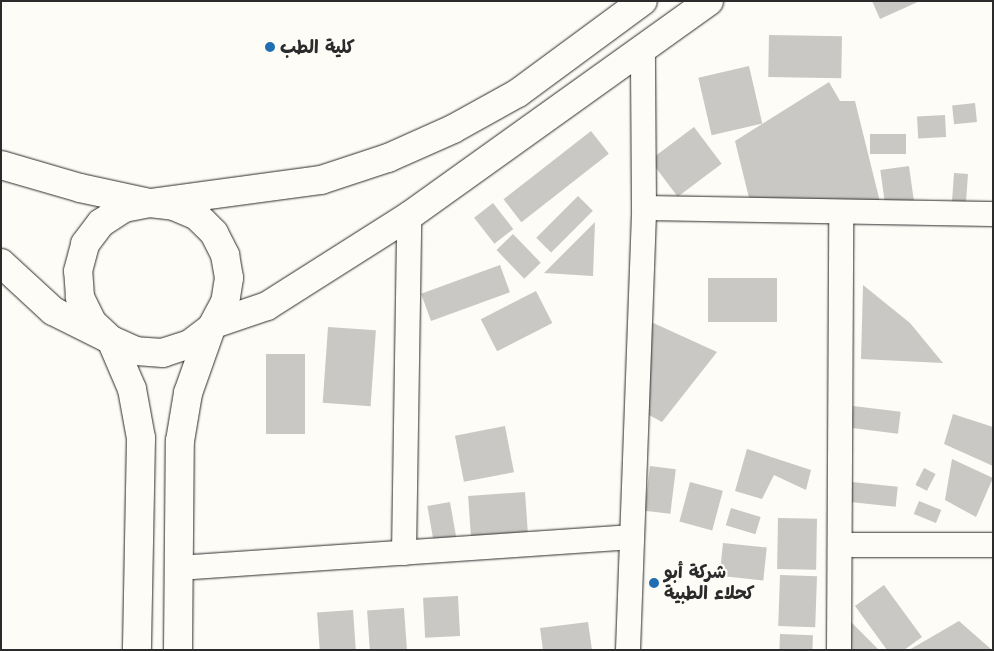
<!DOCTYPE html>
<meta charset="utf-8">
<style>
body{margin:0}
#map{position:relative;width:994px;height:651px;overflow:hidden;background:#fdfcf7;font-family:"Shantell Sans","Playpen Sans Arabic",sans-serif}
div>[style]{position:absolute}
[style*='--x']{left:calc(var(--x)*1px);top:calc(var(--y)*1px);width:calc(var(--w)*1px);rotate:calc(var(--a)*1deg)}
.building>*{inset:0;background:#c9c8c4;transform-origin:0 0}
.roads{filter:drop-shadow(0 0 1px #2b2b2b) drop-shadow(0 0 1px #2b2b2b)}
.minor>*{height:24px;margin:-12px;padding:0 12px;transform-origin:12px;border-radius:12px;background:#fdfcf7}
.tertiary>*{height:28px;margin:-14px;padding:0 14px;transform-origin:14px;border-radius:14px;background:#fdfcf7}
.dots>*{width:14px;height:14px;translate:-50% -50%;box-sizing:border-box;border:2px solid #fdfcf7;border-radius:50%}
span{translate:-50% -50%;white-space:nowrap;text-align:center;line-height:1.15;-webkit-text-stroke:4.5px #fdfcf7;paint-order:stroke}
.poi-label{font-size:18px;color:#2b2b2b;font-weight:700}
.left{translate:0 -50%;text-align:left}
.frame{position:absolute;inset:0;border:2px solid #2b2b2b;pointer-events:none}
</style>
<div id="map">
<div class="building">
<i style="clip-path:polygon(872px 1px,920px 1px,880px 19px)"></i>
<i style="left:769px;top:35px;width:73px;height:42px;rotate:1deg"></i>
<i style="left:749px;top:66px;width:59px;height:52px;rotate:77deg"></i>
<i style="clip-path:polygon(829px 82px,840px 101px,855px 101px,881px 206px,751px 206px,735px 141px)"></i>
<i style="left:975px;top:103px;width:19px;height:23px;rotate:84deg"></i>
<i style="left:945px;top:115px;width:22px;height:28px;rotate:87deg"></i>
<i style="left:694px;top:127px;width:46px;height:55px;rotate:53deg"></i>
<i style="left:591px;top:131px;width:29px;height:111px;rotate:52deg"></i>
<i style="left:870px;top:134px;width:36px;height:20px"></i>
<i style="left:909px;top:166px;width:37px;height:29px;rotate:82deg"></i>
<i style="left:954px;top:173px;width:14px;height:32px;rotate:4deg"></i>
<i style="left:578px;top:196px;width:21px;height:59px;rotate:45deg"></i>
<i style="left:493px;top:203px;width:33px;height:24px;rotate:52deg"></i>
<i style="clip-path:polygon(595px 222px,593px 276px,544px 273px)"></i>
<i style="left:513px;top:234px;width:40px;height:23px;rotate:46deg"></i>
<i style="left:500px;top:265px;width:29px;height:84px;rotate:70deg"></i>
<i style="left:708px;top:278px;width:69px;height:44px"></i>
<i style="clip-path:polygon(863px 285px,910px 323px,943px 363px,861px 359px)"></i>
<i style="left:536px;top:291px;width:36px;height:62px;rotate:63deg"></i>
<i style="clip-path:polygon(649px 321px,717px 352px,662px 422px,649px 415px)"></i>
<i style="left:328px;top:327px;width:48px;height:76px;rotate:4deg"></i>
<i style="left:266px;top:354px;width:39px;height:80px"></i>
<i style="left:853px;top:406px;width:48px;height:22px;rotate:7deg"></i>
<i style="clip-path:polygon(953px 414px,993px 427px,993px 466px,944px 444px)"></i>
<i style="left:505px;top:426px;width:47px;height:51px;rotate:79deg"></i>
<i style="clip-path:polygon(747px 449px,811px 470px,806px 490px,774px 475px,762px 499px,735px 491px)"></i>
<i style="clip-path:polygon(952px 459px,993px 478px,976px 517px,945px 500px)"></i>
<i style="left:650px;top:466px;width:26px;height:45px;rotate:7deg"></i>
<i style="left:924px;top:468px;width:13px;height:19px;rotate:27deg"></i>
<i style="left:690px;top:482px;width:34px;height:41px;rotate:15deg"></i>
<i style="left:852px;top:482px;width:46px;height:20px;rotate:6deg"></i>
<i style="left:525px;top:492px;width:40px;height:57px;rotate:86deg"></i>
<i style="left:919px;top:501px;width:24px;height:14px;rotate:22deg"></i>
<i style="left:450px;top:502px;width:41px;height:23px;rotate:80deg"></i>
<i style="left:731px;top:508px;width:31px;height:18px;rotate:17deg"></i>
<i style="left:778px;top:518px;width:39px;height:51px;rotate:1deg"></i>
<i style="left:723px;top:543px;width:44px;height:33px;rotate:6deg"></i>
<i style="left:780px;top:575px;width:37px;height:51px;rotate:2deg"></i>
<i style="clip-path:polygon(884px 585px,922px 637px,904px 650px,887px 650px,855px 606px)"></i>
<i style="left:458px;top:596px;width:40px;height:35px;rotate:87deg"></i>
<i style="left:404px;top:608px;width:42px;height:37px;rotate:86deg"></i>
<i style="left:353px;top:610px;width:40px;height:36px;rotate:86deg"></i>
<i style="clip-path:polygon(845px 616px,879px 650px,845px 650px)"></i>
<i style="clip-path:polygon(959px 621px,992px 650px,909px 650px)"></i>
<i style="clip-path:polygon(588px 622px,592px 650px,543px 650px,540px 628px)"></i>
<i style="left:780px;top:634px;width:33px;height:16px;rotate:2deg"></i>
</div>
<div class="roads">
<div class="minor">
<i style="--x:644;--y:208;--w:349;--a:1"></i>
<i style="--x:840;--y:545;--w:153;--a:0"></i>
<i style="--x:404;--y:553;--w:337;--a:-89.1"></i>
<i style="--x:179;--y:568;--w:454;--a:-3.9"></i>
<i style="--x:628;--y:650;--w:442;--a:-87.9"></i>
<i style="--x:644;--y:208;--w:157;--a:-90.4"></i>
<i style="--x:839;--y:650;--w:438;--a:-89.7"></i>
</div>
<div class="tertiary">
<i style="--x:1;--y:165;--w:82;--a:16.2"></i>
<i style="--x:80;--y:188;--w:72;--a:12.1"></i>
<i style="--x:150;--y:203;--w:24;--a:7"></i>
<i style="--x:174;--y:206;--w:25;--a:23"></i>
<i style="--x:197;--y:216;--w:24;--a:45"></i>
<i style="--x:214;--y:233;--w:25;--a:63"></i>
<i style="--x:225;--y:255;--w:23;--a:80"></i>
<i style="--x:229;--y:278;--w:24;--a:99"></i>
<i style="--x:225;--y:302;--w:30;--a:118"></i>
<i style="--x:211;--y:328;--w:26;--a:143"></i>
<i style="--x:190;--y:344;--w:28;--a:162"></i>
<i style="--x:163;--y:353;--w:27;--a:-176"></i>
<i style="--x:136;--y:351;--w:27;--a:-156"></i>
<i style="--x:111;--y:340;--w:26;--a:-137"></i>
<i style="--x:92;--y:322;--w:28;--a:-116"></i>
<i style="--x:80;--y:297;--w:26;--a:-94"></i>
<i style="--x:78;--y:271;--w:28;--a:-75"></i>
<i style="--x:85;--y:244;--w:26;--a:-53"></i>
<i style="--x:101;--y:223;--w:27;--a:-33"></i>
<i style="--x:124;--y:208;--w:26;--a:-11"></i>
<i style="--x:150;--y:203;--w:173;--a:-7.7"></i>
<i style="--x:321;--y:180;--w:71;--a:-18.2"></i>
<i style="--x:388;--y:158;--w:71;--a:-24"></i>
<i style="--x:453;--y:129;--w:74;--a:-29"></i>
<i style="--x:518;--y:93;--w:155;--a:-36.4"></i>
<i style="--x:1;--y:263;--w:71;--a:42.7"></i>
<i style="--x:53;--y:311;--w:65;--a:26.6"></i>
<i style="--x:111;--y:340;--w:53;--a:66.8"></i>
<i style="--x:132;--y:389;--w:50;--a:79.6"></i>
<i style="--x:141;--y:438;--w:212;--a:91.1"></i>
<i style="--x:214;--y:324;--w:56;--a:-18.8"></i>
<i style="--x:267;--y:306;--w:168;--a:-32.4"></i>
<i style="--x:409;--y:216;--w:369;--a:-35.6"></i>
<i style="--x:178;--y:650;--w:209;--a:-89.5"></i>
<i style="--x:180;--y:441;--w:49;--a:-80.5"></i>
<i style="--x:188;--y:393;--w:69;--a:-70.5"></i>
</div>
</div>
<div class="dots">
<i style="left:270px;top:47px;background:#1f6fb2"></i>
<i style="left:654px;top:583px;background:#1f6fb2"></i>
</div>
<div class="poi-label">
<span class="left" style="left:280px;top:47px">كلية الطب</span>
<span class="left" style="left:664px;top:583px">شركة أبو<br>كحلاء الطبية</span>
</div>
<div class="frame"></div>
</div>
